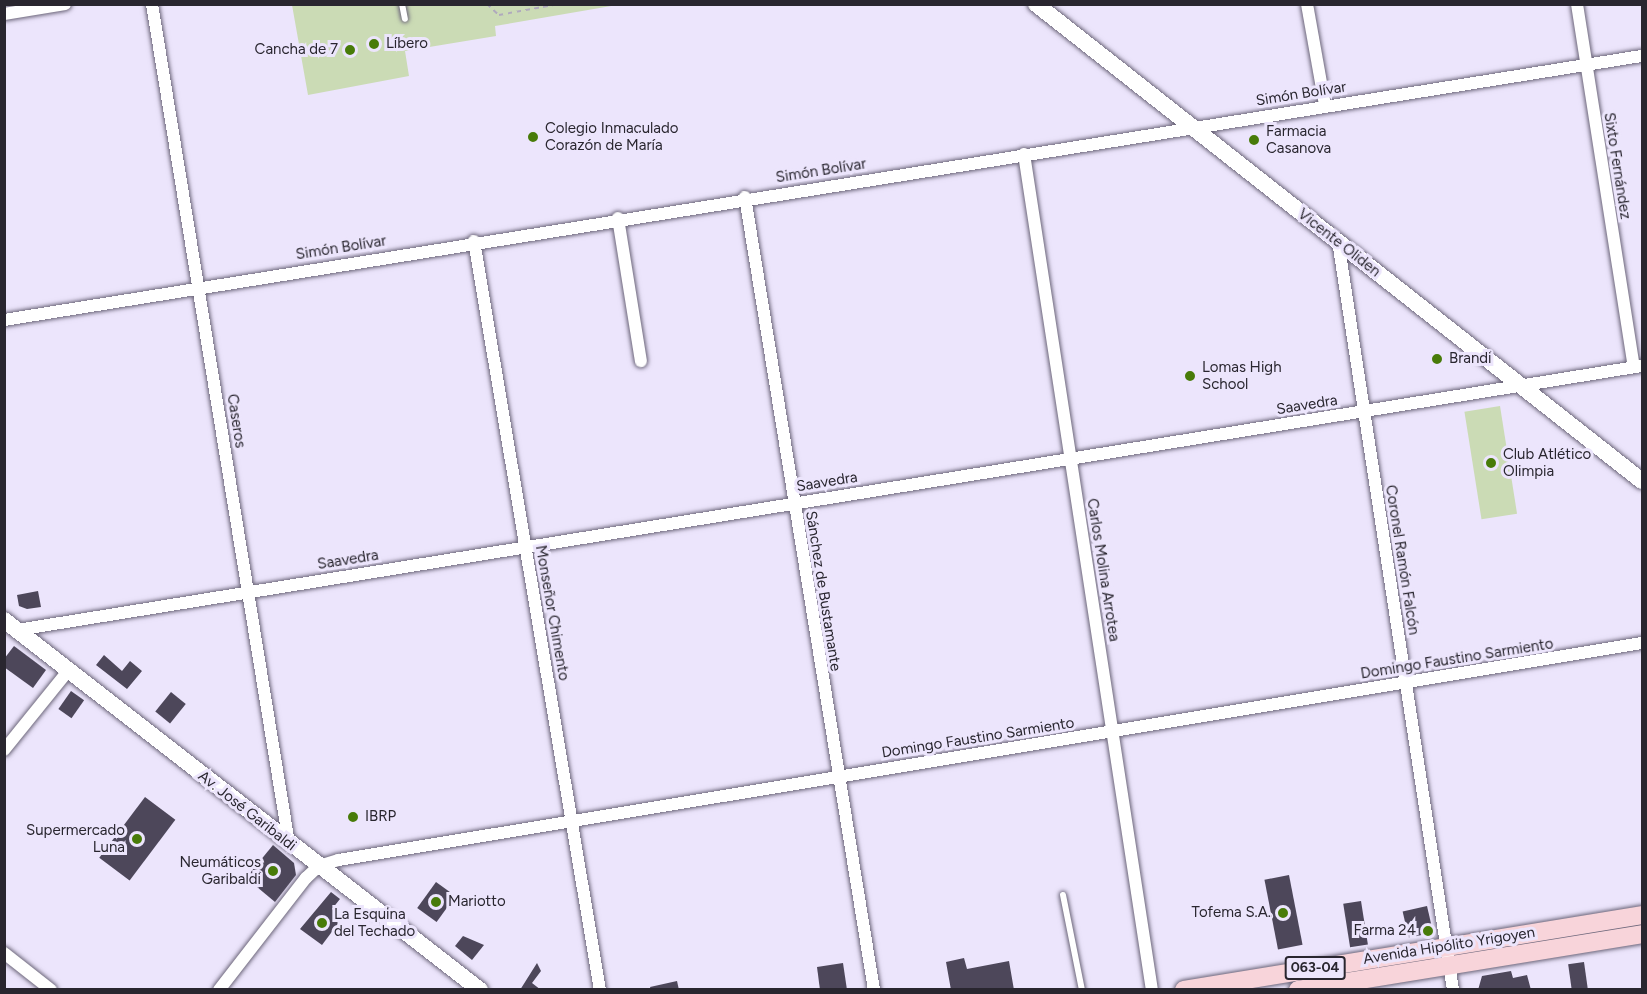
<!DOCTYPE html>
<meta charset="utf-8">
<style>
body{margin:0}
#map{position:relative;width:1647px;height:994px;overflow:hidden;background:#ece5fc;font-family:Figtree,sans-serif}
div>[style]{position:absolute}
[style*='--x']{left:calc(var(--x)*1px);top:calc(var(--y)*1px);width:calc(var(--w)*1px);rotate:calc(var(--a)*1deg)}
.green>*{inset:0;background:#cbdbb5;transform-origin:0 0}
.building>*{inset:0;background:#4d475a;transform-origin:0 0}
.path>*{height:2px;margin-top:-1px;transform-origin:0;background:repeating-linear-gradient(90deg,#b0aabd 0 4.5px,transparent 0 9px)}
.roads{filter:drop-shadow(0 0 2px #6c667a) drop-shadow(0 0 2px #6c667a)}
.lane>*{height:6px;margin:-3px;padding:0 3px;transform-origin:3px;border-radius:3px;background:#fff}
.street>*{height:12px;margin:-6px;padding:0 6px;transform-origin:6px;border-radius:6px;background:#fff}
.secondary>*{height:16px;margin:-8px;padding:0 8px;transform-origin:8px;border-radius:8px;background:#fff}
.primary>*{height:18px;margin:-9px;padding:0 9px;transform-origin:9px;border-radius:9px;background:#f8d4da}
.dots>*{width:16px;height:16px;translate:-50% -50%;box-sizing:border-box;border:3px solid #ece5fc;border-radius:50%}
span{translate:-50% -50%;white-space:nowrap;text-align:center;line-height:1.15;-webkit-text-stroke:6px #ece5fc;paint-order:stroke}
.shield-label span{padding:2px 4px;background:#ece5fc;border:2px solid;border-radius:4px;-webkit-text-stroke-width:0}
.shield-label{font-size:14px;color:#29262f;font-weight:700}
.poi-label{font-size:15px;color:#29262f}
.left{translate:0 -50%;text-align:left}
.right{translate:-100% -50%;text-align:right}
.street-label{font-size:15px;color:#29262f}
.frame{position:absolute;inset:0;border:6px solid #29262f;pointer-events:none}
</style>
<div id="map">
<div class="green">
<i style="clip-path:polygon(292px 5px,617px 5px,495px 26px,496px 36px,405px 51px,409px 76px,308px 95px)"></i>
<i style="left:1500px;top:406px;width:109px;height:36px;rotate:81deg"></i>
</div>
<div class="building">
<i style="clip-path:polygon(38px 591px,41px 607px,27px 609px,19px 606px,17px 595px)"></i>
<i style="clip-path:polygon(14px 646px,46px 670px,33px 688px,4px 667px,4px 659px)"></i>
<i style="clip-path:polygon(104px 655px,122px 671px,130px 661px,142px 671px,127px 689px,96px 665px)"></i>
<i style="left:71px;top:691px;width:16px;height:22px;rotate:35deg"></i>
<i style="left:171px;top:692px;width:19px;height:25px;rotate:39deg"></i>
<i style="left:145px;top:797px;width:38px;height:76px;rotate:37deg"></i>
<i style="clip-path:polygon(273px 845px,294px 863px,296px 875px,275px 902px,246px 878px)"></i>
<i style="left:1289px;top:875px;width:71px;height:25px;rotate:79deg"></i>
<i style="left:436px;top:882px;width:24px;height:32px;rotate:36deg"></i>
<i style="clip-path:polygon(331px 892px,340px 899px,332px 909px,343px 917px,322px 945px,300px 929px)"></i>
<i style="left:1361px;top:901px;width:44px;height:18px;rotate:81deg"></i>
<i style="left:1427px;top:906px;width:27px;height:25px;rotate:77deg"></i>
<i style="clip-path:polygon(463px 936px,484px 945px,472px 960px,455px 946px)"></i>
<i style="clip-path:polygon(964px 958px,967px 969px,1009px 961px,1014px 990px,951px 990px,946px 962px)"></i>
<i style="left:1584px;top:962px;width:28px;height:16px;rotate:82deg"></i>
<i style="clip-path:polygon(537px 963px,541px 971px,532px 983px,541px 990px,520px 990px)"></i>
<i style="clip-path:polygon(843px 963px,847px 990px,820px 990px,817px 967px)"></i>
<i style="clip-path:polygon(1511px 971px,1513px 978px,1527px 975px,1531px 990px,1478px 990px,1482px 976px)"></i>
<i style="clip-path:polygon(677px 981px,679px 990px,651px 990px,650px 987px)"></i>
</div>
<div class="path">
<i style="--x:487;--y:4;--w:16;--a:43"></i>
<i style="--x:499;--y:15;--w:61;--a:-10.4"></i>
</div>
<div class="roads">
<div class="lane">
<i style="--x:402;--y:4;--w:15;--a:79"></i>
<i style="--x:1063;--y:895;--w:97;--a:78.7"></i>
</div>
<div class="street">
<i style="--x:152;--y:4;--w:850;--a:80.73"></i>
<i style="--x:1307;--y:4;--w:103;--a:79.9"></i>
<i style="--x:1577;--y:4;--w:367;--a:81.1"></i>
<i style="--x:4;--y:14;--w:62;--a:-9.3"></i>
<i style="--x:1024;--y:154;--w:846;--a:81.3"></i>
<i style="--x:745;--y:197;--w:803;--a:80.76"></i>
<i style="--x:618;--y:218;--w:145;--a:80.9"></i>
<i style="--x:474;--y:241;--w:760;--a:80.45"></i>
<i style="--x:1338;--y:241;--w:758;--a:81.27"></i>
<i style="--x:4;--y:320;--w:1659;--a:-9.16"></i>
<i style="--x:17;--y:630;--w:1646;--a:-9.23"></i>
<i style="--x:4;--y:750;--w:102;--a:-51"></i>
<i style="--x:4;--y:953;--w:60;--a:38.2"></i>
<i style="--x:219;--y:990;--w:142;--a:-52.2"></i>
<i style="--x:306;--y:878;--w:18;--a:-43"></i>
<i style="--x:319;--y:866;--w:21;--a:-17"></i>
<i style="--x:339;--y:860;--w:1321;--a:-9.46"></i>
</div>
<div class="secondary">
<i style="--x:1036;--y:4;--w:771;--a:38.21"></i>
<i style="--x:4;--y:620;--w:603;--a:37.86"></i>
</div>
<div class="primary">
<i style="--x:1184;--y:990;--w:464;--a:-9.3"></i>
<i style="--x:1298;--y:990;--w:349;--a:-9.2"></i>
</div>
</div>
<div class="dots">
<i style="left:374px;top:44px;background:#487b09"></i>
<i style="left:350px;top:50px;background:#487b09"></i>
<i style="left:533px;top:137px;background:#487b09"></i>
<i style="left:1254px;top:140px;background:#487b09"></i>
<i style="left:1437px;top:359px;background:#487b09"></i>
<i style="left:1190px;top:376px;background:#487b09"></i>
<i style="left:1491px;top:463px;background:#487b09"></i>
<i style="left:353px;top:817px;background:#487b09"></i>
<i style="left:137px;top:839px;background:#487b09"></i>
<i style="left:273px;top:871px;background:#487b09"></i>
<i style="left:436px;top:902px;background:#487b09"></i>
<i style="left:1283px;top:913px;background:#487b09"></i>
<i style="left:322px;top:923px;background:#487b09"></i>
<i style="left:1428px;top:931px;background:#487b09"></i>
</div>
<div class="shield-label">
<span style="left:1315px;top:968px">063-04</span>
</div>
<div class="poi-label">
<span class="left" style="left:386px;top:44px">Líbero</span>
<span class="right" style="left:338px;top:50px">Cancha de 7</span>
<span class="left" style="left:545px;top:137px">Colegio Inmaculado<br>Corazón de María</span>
<span class="left" style="left:1266px;top:140px">Farmacia<br>Casanova</span>
<span class="left" style="left:1449px;top:359px">Brandi</span>
<span class="left" style="left:1202px;top:376px">Lomas High<br>School</span>
<span class="left" style="left:1503px;top:463px">Club Atlético<br>Olimpia</span>
<span class="left" style="left:365px;top:817px">IBRP</span>
<span class="right" style="left:125px;top:839px">Supermercado<br>Luna</span>
<span class="right" style="left:261px;top:871px">Neumáticos<br>Garibaldi</span>
<span class="left" style="left:448px;top:902px">Mariotto</span>
<span class="right" style="left:1271px;top:913px">Tofema S.A.</span>
<span class="left" style="left:334px;top:923px">La Esquina<br>del Techado</span>
<span class="right" style="left:1416px;top:931px">Farma 24</span>
</div>
<div class="street-label">
<span style="left:1301px;top:94px;rotate:-9deg">Simón Bolívar</span>
<span style="left:1617px;top:166px;rotate:81deg">Sixto Fernández</span>
<span style="left:821px;top:171px;rotate:-9deg">Simón Bolívar</span>
<span style="left:1339px;top:243px;rotate:38deg">Vicente Oliden</span>
<span style="left:341px;top:248px;rotate:-9deg">Simón Bolívar</span>
<span style="left:1307px;top:405px;rotate:-9deg">Saavedra</span>
<span style="left:236px;top:421px;rotate:81deg">Caseros</span>
<span style="left:827px;top:482px;rotate:-9deg">Saavedra</span>
<span style="left:348px;top:560px;rotate:-9deg">Saavedra</span>
<span style="left:1402px;top:560px;rotate:81deg">Coronel Ramón Falcón</span>
<span style="left:1103px;top:570px;rotate:81deg">Carlos Molina Arrotea</span>
<span style="left:823px;top:591px;rotate:81deg">Sánchez de Bustamante</span>
<span style="left:552px;top:613px;rotate:80deg">Monseñor Chimento</span>
<span style="left:1457px;top:659px;rotate:-9deg">Domingo Faustino Sarmiento</span>
<span style="left:978px;top:738px;rotate:-9deg">Domingo Faustino Sarmiento</span>
<span style="left:247px;top:811px;rotate:38deg">Av. José Garibaldi</span>
<span style="left:1449px;top:946px;rotate:-9deg">Avenida Hipólito Yrigoyen</span>
</div>
<div class="frame"></div>
</div>
